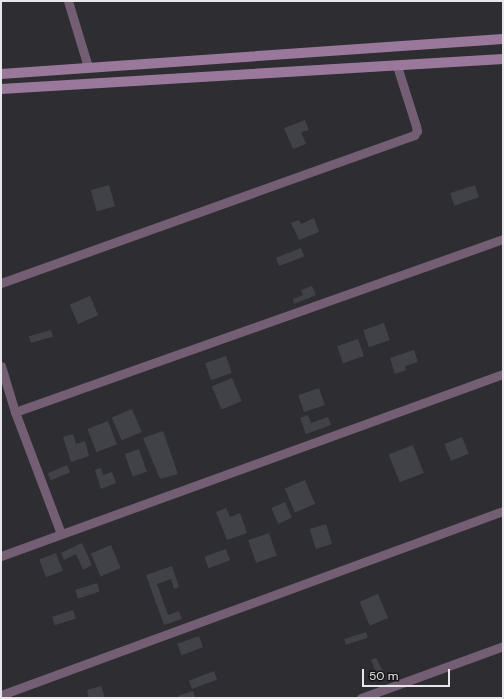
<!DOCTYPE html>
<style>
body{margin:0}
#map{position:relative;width:504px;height:699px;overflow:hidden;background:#2e2d32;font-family:"DM Sans",sans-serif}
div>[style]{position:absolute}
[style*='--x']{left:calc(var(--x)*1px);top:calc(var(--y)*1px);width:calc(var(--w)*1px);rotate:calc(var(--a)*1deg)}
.building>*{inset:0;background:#404248;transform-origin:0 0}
.minor>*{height:9px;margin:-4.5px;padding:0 4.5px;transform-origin:4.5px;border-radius:4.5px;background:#735e74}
.secondary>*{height:10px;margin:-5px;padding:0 5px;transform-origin:5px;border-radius:5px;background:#9a789b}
span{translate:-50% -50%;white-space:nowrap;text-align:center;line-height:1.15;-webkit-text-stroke:3px #161518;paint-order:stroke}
.frame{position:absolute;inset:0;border:2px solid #e7e6ea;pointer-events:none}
.scale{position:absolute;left:362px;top:669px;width:88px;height:18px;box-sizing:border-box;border:2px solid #e7e6ea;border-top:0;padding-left:5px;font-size:12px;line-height:14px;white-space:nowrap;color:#e7e6ea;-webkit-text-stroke:3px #161518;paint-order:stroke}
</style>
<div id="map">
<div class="building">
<i style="clip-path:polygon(305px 120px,309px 130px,301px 132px,306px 144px,293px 149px,284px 128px)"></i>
<i style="left:109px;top:185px;width:22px;height:19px;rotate:74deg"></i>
<i style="left:475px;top:185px;width:13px;height:26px;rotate:72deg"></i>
<i style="clip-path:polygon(314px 218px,319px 232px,299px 240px,291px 223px,299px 220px,301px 224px)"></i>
<i style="left:301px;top:248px;width:9px;height:27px;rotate:69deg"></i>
<i style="clip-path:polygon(312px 286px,316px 295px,294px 304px,293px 299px,303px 295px,301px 290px)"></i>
<i style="left:90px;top:296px;width:21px;height:22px;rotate:67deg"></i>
<i style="left:384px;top:323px;width:18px;height:22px;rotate:71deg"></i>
<i style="left:51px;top:330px;width:7px;height:23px;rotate:74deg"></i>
<i style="left:358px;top:339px;width:18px;height:22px;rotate:71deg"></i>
<i style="clip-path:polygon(414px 350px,418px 362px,405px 366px,406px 370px,395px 374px,390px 358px)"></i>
<i style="left:226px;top:356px;width:18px;height:22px;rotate:71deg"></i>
<i style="left:232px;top:378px;width:25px;height:22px;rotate:67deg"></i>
<i style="left:319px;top:388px;width:18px;height:22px;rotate:71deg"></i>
<i style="left:132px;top:409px;width:25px;height:22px;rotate:67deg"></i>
<i style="clip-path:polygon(308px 415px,311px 423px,328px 417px,331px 425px,306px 434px,300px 418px)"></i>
<i style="left:108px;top:421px;width:25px;height:22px;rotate:69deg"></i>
<i style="clip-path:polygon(163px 431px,178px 474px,160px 479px,143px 438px)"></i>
<i style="clip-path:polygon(73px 434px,76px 444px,85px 441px,89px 456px,71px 462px,63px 437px)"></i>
<i style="left:462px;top:437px;width:18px;height:19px;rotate:68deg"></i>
<i style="left:413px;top:445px;width:30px;height:26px;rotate:69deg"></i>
<i style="left:139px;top:449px;width:24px;height:15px;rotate:71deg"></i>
<i style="left:67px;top:465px;width:8px;height:21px;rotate:67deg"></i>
<i style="clip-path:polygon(101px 468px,103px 475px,112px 472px,116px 483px,101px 489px,95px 470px)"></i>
<i style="left:305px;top:480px;width:26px;height:22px;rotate:67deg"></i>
<i style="left:285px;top:502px;width:17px;height:15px;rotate:66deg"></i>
<i style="clip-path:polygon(226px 508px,230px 517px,240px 513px,247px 533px,227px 540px,216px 512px)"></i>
<i style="left:326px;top:524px;width:21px;height:17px;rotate:73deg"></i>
<i style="left:269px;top:533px;width:24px;height:22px;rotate:71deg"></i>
<i style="clip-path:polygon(82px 543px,92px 565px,83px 570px,76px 554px,64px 560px,61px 553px)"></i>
<i style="left:111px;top:545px;width:25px;height:22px;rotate:67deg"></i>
<i style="left:226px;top:549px;width:12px;height:23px;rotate:70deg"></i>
<i style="left:56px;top:553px;width:19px;height:18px;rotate:69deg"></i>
<i style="clip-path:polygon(172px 566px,179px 587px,174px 589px,171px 579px,157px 584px,168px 615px,179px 611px,182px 619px,164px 625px,146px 575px)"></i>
<i style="left:97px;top:583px;width:9px;height:23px;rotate:72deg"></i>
<i style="left:378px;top:594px;width:26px;height:20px;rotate:67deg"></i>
<i style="left:73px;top:610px;width:9px;height:22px;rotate:72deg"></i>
<i style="left:366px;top:632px;width:6px;height:23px;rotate:72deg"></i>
<i style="left:199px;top:636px;width:12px;height:23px;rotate:70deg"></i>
<i style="clip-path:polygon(376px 658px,385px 675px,374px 680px,372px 674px,376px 672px,371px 660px)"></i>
<i style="left:214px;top:671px;width:9px;height:27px;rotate:69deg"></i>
<i style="clip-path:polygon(101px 686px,105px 698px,89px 698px,87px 690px)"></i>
<i style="clip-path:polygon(193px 691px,195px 698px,179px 698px,178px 696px)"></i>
</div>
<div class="minor">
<i style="--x:68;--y:1;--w:69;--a:73.1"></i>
<i style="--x:1;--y:283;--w:439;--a:-19.7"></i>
<i style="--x:414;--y:135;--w:5;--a:-53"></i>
<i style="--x:417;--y:131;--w:5;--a:-101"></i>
<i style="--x:416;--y:126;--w:63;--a:-107.6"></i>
<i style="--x:1;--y:366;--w:48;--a:73.1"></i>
<i style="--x:15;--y:412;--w:130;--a:69.3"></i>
<i style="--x:15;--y:412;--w:518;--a:-19.52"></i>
<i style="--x:1;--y:556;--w:534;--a:-19.93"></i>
<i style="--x:1;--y:695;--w:535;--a:-20.13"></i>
<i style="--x:361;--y:698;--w:151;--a:-20.1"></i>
</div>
<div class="secondary">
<i style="--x:1;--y:74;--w:503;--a:-3.99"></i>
<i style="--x:1;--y:89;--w:503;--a:-3.42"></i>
</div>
<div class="frame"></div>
<div class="scale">50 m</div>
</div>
